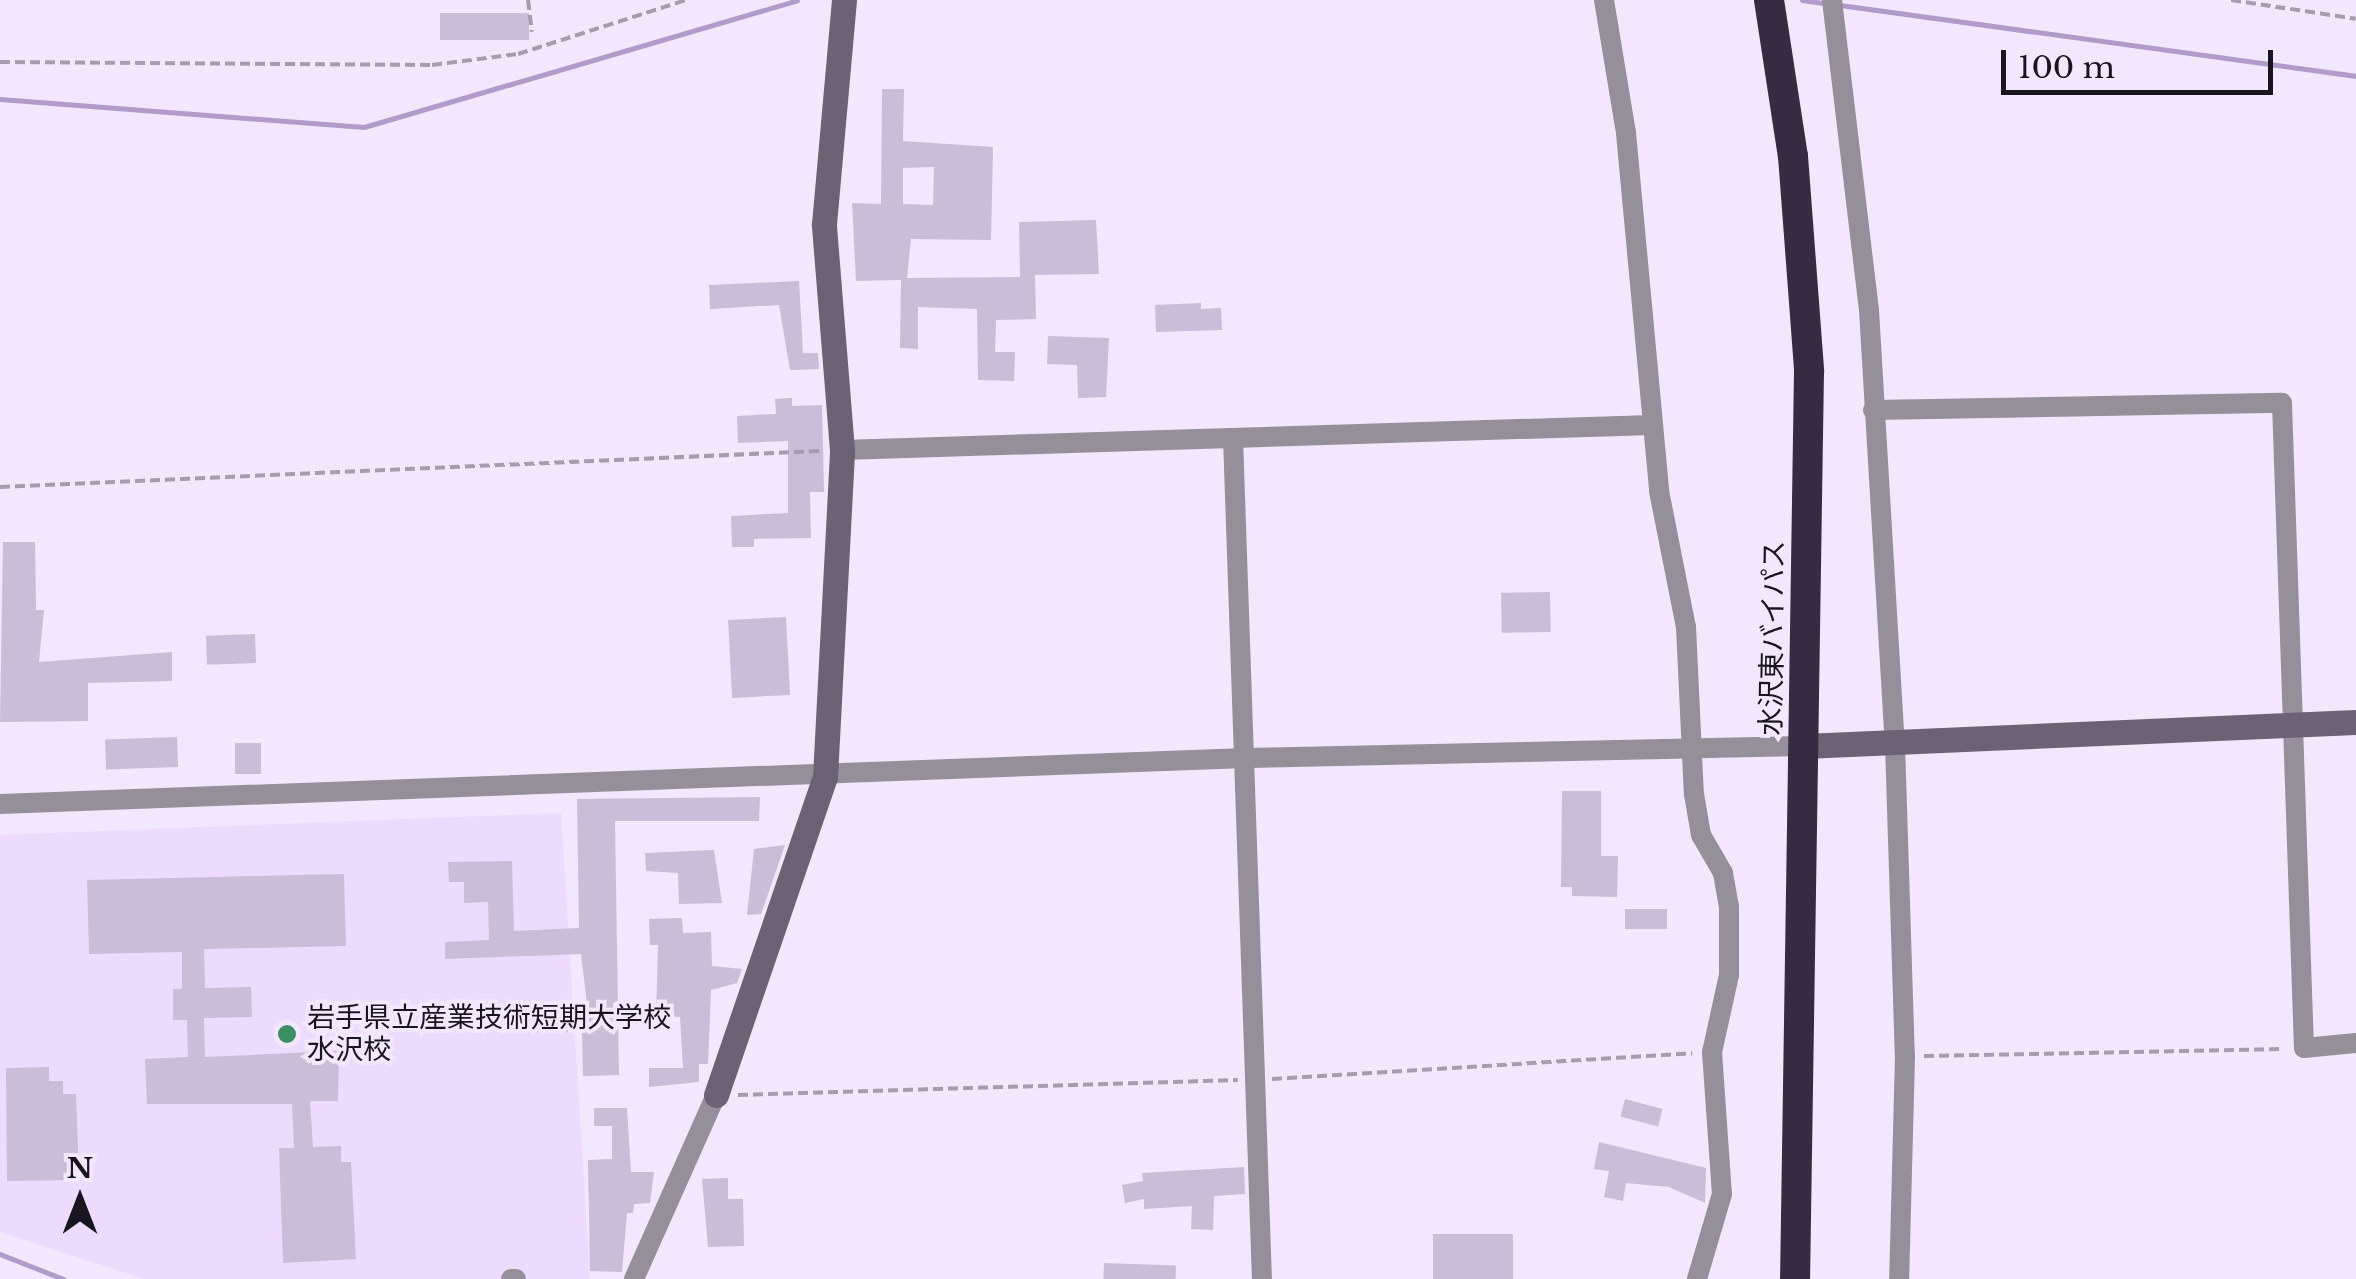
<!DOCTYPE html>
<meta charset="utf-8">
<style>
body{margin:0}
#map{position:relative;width:2356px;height:1279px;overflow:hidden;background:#f2e7fd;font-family:"Libre Baskerville","Noto Sans JP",serif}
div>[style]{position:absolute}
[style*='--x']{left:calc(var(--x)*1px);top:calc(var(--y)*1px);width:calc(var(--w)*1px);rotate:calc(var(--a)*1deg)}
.built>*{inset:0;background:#ecdbfd}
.stream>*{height:5px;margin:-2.5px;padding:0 2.5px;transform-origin:2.5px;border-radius:2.5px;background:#b29ac9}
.building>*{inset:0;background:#cabdd7;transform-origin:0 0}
.path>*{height:4px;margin-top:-2px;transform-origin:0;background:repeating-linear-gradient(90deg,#a59dae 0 10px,transparent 0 15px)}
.street>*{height:20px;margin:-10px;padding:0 10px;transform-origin:10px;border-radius:10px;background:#958f9a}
.secondary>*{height:25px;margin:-12.5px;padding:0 12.5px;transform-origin:12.5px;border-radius:12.5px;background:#6b6373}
.highway>*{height:30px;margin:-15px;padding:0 15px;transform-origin:15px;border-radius:15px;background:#362b40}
.dots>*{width:28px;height:28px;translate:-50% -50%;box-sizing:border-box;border:5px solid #f2e7fd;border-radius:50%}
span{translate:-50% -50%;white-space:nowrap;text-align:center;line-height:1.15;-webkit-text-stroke:8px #f2e7fd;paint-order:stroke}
.street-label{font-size:28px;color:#19151e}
.poi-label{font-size:28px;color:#19151e}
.left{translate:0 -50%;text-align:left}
.north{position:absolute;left:30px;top:1149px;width:100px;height:100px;-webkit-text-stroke:8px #f2e7fd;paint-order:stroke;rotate:0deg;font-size:28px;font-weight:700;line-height:40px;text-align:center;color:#19151e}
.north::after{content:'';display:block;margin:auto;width:35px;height:45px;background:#19151e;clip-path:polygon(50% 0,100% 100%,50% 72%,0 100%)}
.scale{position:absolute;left:2001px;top:50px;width:272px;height:45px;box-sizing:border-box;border:5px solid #19151e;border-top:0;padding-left:12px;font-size:30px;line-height:35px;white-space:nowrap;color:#19151e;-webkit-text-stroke:8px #f2e7fd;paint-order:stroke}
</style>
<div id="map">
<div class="built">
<i style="clip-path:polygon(561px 813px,590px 1279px,145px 1279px,0 1232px,0 835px)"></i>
</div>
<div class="stream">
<i style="--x:1802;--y:0;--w:27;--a:8"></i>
<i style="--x:1840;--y:5;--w:521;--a:7.83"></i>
<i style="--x:0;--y:99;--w:365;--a:4.4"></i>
<i style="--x:364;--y:127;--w:451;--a:-16.3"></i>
<i style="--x:0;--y:1254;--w:68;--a:21.6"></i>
</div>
<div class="building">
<i style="left:529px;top:13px;width:27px;height:89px;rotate:90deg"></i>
<i style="clip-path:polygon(evenodd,882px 89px,904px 89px,903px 141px,993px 147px,991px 240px,911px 239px,907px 278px,1020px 277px,1019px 222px,1096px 220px,1099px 274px,1035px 275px,1036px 319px,996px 320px,995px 352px,1015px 352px,1014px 381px,978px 380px,977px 309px,918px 307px,918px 349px,900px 348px,901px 280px,856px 281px,852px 203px,881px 204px,882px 89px,934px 167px,933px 205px,903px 204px,903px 168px,934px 167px)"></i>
<i style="clip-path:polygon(799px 281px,803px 353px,818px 353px,819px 369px,790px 370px,779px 305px,710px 309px,709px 285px)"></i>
<i style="clip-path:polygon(1201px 303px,1201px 309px,1221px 308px,1222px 330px,1156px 332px,1155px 305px)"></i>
<i style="clip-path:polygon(1048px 336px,1109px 338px,1106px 397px,1078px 398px,1077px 365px,1047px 364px)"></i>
<i style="clip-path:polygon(792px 398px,792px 406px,822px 405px,824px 492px,810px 492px,811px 538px,754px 539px,754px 547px,732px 547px,731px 516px,788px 513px,788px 441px,738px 443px,737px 416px,776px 414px,775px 399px)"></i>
<i style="clip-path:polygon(3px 542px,35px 542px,36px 610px,44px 610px,39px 662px,172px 652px,172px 681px,88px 683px,88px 721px,0 722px)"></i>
<i style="left:1550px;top:592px;width:40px;height:49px;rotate:89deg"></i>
<i style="left:786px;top:617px;width:78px;height:58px;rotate:87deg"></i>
<i style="left:255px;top:634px;width:29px;height:49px;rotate:88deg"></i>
<i style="left:177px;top:737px;width:30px;height:72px;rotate:88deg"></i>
<i style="left:235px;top:743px;width:26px;height:31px"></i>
<i style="clip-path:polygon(1562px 791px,1601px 791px,1601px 856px,1618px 856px,1617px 897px,1572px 896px,1572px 887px,1561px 887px)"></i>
<i style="clip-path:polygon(760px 797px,759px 821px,615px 821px,619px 1075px,583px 1076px,582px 1031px,537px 1033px,536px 1014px,588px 1012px,581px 954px,445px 959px,445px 942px,489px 940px,488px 902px,464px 903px,464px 882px,449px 882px,448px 862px,512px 861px,514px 931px,579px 928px,577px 799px)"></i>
<i style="clip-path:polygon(785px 845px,761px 914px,747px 915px,754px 849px)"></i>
<i style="clip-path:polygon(714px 850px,722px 903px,679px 904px,678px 873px,646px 871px,645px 853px)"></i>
<i style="clip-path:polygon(344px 874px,346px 946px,204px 949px,205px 988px,251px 987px,252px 1017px,204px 1018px,205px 1057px,339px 1051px,338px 1101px,310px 1101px,313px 1147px,341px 1146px,341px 1162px,351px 1162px,356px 1259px,283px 1263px,279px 1148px,294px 1148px,292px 1104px,147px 1104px,145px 1059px,188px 1057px,187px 1020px,173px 1020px,173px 989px,182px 989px,182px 952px,89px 954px,87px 880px)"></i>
<i style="left:1667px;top:909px;width:20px;height:42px;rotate:90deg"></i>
<i style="clip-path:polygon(682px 918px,683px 933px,711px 932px,712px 966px,742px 969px,737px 983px,711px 990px,708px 1064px,699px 1064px,699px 1082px,649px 1087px,649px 1068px,683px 1068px,680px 1017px,656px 1017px,658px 945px,650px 945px,649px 919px)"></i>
<i style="clip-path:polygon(49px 1067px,49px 1081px,63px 1081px,63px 1094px,76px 1094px,79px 1180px,7px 1181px,6px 1068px)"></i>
<i style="left:1625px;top:1099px;width:39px;height:18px;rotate:15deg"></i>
<i style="clip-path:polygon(594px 1108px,627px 1108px,631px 1172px,654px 1172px,650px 1203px,634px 1204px,633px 1213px,627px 1213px,622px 1272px,590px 1271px,588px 1160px,612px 1159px,612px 1126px,594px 1126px)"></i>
<i style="clip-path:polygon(1599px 1142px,1706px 1168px,1705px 1203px,1669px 1187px,1626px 1183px,1623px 1201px,1604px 1197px,1609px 1171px,1594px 1169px)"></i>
<i style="clip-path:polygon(1244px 1167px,1245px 1194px,1214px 1196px,1213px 1230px,1191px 1229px,1192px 1206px,1144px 1209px,1144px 1199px,1125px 1203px,1122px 1185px,1143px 1181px,1142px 1173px)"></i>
<i style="clip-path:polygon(728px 1178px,728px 1199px,743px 1199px,744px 1246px,708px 1247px,702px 1179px)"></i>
<i style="left:1433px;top:1234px;width:80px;height:45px"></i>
<i style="left:1104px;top:1263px;width:72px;height:16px;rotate:2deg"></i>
</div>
<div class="path">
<i style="--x:528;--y:0;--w:32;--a:83"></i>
<i style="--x:2231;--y:0;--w:126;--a:8.6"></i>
<i style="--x:0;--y:62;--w:432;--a:0.4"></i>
<i style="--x:432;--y:65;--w:87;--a:-7.3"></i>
<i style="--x:518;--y:54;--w:176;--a:-17.8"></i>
<i style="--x:0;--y:487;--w:820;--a:-2.52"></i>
<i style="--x:1924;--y:1056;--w:360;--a:-1.1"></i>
<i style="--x:1272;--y:1079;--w:421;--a:-3.5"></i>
<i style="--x:738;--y:1095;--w:500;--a:-1.72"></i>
</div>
<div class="street">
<i style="--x:1604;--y:0;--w:135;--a:80.6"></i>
<i style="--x:1626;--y:133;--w:360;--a:84.7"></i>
<i style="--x:1659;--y:491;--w:139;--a:78.8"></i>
<i style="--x:1686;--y:627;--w:167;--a:87.3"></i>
<i style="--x:1694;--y:794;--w:42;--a:80.3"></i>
<i style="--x:1701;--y:835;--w:44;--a:59.9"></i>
<i style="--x:1723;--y:873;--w:34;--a:80"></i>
<i style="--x:1729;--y:906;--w:69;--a:90"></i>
<i style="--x:1729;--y:975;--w:79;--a:102.4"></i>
<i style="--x:1712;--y:1052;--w:142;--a:86"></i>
<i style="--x:1722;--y:1194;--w:89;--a:106.4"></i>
<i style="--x:1832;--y:0;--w:312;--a:83.2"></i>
<i style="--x:1869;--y:310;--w:435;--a:86.6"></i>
<i style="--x:1895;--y:744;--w:312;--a:88.2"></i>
<i style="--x:1905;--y:1056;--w:223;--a:91.5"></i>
<i style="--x:1873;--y:410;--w:409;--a:-1"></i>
<i style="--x:2282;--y:403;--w:645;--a:88.05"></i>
<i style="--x:2304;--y:1048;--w:52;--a:-5.5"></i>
<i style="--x:1233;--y:438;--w:841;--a:88.03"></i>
<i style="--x:842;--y:450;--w:811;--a:-1.77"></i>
<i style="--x:0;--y:804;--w:1247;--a:-2.11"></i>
<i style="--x:1246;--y:758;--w:558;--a:-1.23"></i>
<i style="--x:511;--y:1279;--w:5;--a:0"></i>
<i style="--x:634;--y:1279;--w:201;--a:-66"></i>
</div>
<div class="secondary">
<i style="--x:1804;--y:746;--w:553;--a:-2.49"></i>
<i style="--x:716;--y:1095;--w:336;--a:-71.1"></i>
<i style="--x:825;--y:777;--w:327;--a:-87"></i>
<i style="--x:842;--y:450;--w:227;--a:-94.6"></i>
<i style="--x:824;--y:224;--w:225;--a:-84.9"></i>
</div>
<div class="highway">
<i style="--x:1769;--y:0;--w:158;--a:81.3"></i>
<i style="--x:1793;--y:156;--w:216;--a:85.7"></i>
<i style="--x:1809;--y:371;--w:908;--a:90.88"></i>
</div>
<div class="dots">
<i style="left:287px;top:1034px;background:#3a9063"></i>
</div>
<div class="street-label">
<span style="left:1773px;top:638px;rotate:-89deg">水沢東バイパス</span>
</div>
<div class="poi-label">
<span class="left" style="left:307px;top:1034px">岩手県立産業技術短期大学校<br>水沢校</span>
</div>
<div class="north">N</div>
<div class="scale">100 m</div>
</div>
